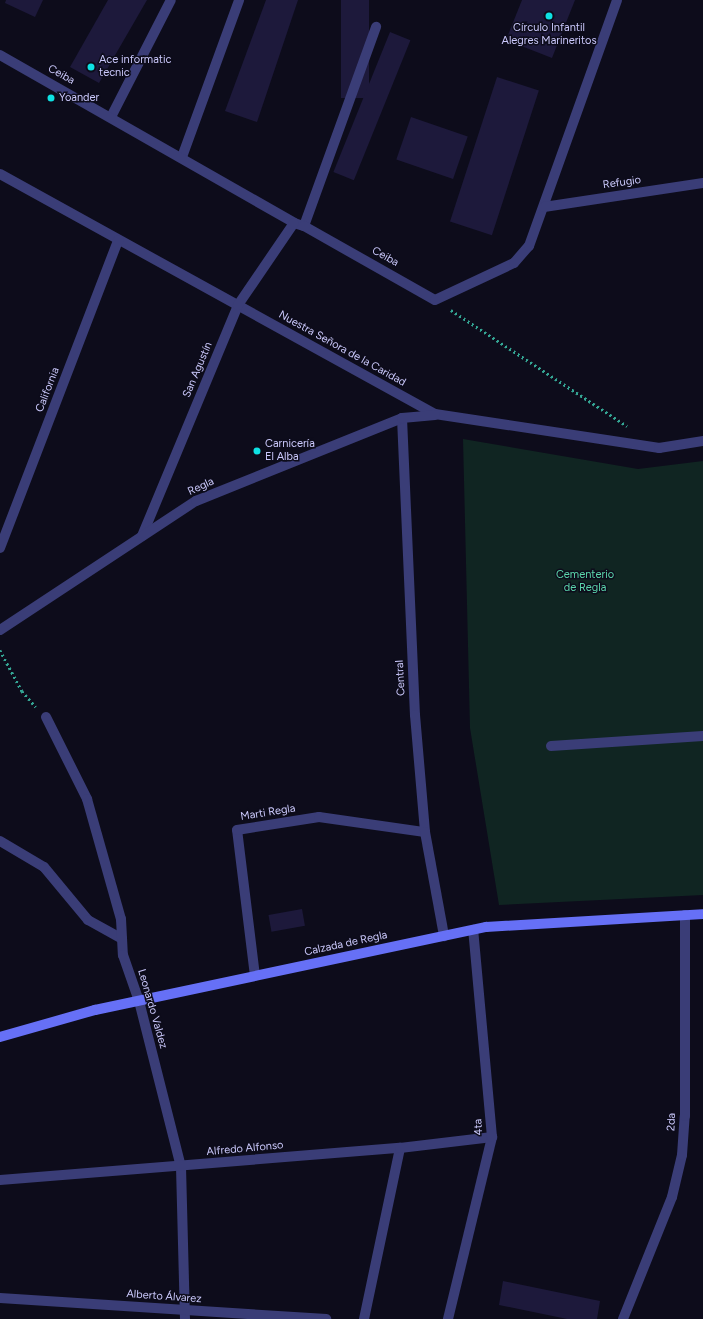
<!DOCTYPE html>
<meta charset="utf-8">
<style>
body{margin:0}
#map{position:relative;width:703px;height:1319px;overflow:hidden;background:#0d0c1b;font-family:Figtree,sans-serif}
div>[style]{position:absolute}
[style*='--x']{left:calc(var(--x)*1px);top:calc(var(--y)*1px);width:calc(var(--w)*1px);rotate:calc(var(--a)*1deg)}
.green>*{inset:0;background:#102522}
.building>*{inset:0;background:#1d193b;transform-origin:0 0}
.path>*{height:2.5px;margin-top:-1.25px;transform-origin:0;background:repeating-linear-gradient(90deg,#34a694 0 2px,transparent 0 5px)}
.service>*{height:10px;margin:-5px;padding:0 5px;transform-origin:5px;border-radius:5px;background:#3a3d77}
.minor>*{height:10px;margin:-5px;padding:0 5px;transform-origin:5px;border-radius:5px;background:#3a3d77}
.secondary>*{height:10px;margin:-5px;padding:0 5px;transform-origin:5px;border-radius:5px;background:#6670f6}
.dots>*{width:11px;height:11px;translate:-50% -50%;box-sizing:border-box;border:2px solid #0d0c1b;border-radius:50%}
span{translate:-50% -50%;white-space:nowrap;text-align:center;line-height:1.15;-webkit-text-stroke:3px #0d0c1b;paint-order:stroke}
.poi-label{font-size:11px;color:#cbc9fc}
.left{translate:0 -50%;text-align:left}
.street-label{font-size:11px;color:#cbc9fc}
.park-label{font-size:11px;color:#5bd6ac}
</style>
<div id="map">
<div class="green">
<i style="clip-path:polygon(463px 439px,638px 469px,703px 461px,703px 895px,499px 905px,470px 728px)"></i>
</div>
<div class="building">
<i style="clip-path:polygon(6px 0,43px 0,35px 17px,5px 3px)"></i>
<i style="clip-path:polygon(108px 0,147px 0,99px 83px,70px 67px)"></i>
<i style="clip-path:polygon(266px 0,298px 0,257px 122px,225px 111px)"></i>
<i style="left:341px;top:0;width:28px;height:98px"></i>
<i style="clip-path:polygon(522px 0,575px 0,552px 58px,506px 40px)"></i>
<i style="left:390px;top:32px;width:22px;height:151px;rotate:22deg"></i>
<i style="left:497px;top:77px;width:44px;height:152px;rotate:18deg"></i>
<i style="left:411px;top:117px;width:60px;height:45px;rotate:19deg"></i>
<i style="left:302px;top:909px;width:17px;height:34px;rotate:80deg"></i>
<i style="clip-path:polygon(503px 1281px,600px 1301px,597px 1319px,567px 1319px,499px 1305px)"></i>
</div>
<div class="path">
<i style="--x:451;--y:310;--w:211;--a:33.4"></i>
<i style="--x:0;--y:650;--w:47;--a:61.8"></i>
<i style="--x:22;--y:691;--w:21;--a:49"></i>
</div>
<div class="service">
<i style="--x:111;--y:117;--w:131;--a:-62.9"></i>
<i style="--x:182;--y:157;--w:167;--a:-70"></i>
<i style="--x:304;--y:226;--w:212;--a:-70.1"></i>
<i style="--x:551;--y:746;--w:152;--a:-3.8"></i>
<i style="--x:0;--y:841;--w:51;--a:30.6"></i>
<i style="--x:44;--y:867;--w:69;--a:50.3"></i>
<i style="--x:88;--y:920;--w:39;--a:29"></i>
<i style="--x:255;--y:976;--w:147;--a:-97"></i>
<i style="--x:237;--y:830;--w:83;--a:-9"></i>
<i style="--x:319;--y:817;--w:107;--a:8.1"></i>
<i style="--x:364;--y:1319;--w:175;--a:-78.1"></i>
</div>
<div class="minor">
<i style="--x:0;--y:55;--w:339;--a:29.7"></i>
<i style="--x:294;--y:223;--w:10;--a:17"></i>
<i style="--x:304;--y:226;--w:150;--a:29.5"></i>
<i style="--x:435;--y:300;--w:87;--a:-25.1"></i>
<i style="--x:514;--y:263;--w:23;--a:-49"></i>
<i style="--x:529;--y:246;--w:261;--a:-70.3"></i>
<i style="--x:0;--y:174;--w:497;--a:28.9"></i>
<i style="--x:435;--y:414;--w:227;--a:8.6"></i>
<i style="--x:659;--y:448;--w:45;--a:-9"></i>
<i style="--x:544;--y:207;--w:161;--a:-8.6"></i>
<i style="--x:402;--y:418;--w:297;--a:87.5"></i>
<i style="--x:415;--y:715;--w:117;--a:85.1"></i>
<i style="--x:425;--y:832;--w:106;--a:79.6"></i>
<i style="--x:142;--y:536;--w:250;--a:-67.4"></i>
<i style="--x:238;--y:305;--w:99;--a:-55.7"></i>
<i style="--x:0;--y:548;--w:330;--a:-69"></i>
<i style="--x:0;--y:630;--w:235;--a:-33.4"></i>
<i style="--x:196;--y:501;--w:222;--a:-21.9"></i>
<i style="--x:402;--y:418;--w:33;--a:-5"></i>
<i style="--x:46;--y:717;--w:92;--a:63.4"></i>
<i style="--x:87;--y:799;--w:125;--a:74.2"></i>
<i style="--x:121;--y:919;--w:36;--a:87"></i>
<i style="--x:123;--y:955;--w:49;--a:70.8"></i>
<i style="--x:139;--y:1001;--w:171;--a:75.8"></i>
<i style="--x:181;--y:1167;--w:152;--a:88.5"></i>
<i style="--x:0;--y:1180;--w:401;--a:-4.6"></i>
<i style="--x:400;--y:1148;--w:93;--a:-6.8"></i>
<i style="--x:0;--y:1298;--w:327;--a:3.7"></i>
<i style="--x:448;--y:1319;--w:187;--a:-76.4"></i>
<i style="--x:492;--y:1137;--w:208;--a:-95.2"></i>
<i style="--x:623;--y:1319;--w:131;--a:-68.1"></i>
<i style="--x:672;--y:1197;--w:43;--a:-76.6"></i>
<i style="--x:682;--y:1155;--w:39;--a:-86"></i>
<i style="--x:685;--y:1116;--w:201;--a:-90"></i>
</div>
<div class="secondary">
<i style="--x:0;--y:1037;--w:99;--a:-15.9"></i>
<i style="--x:95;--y:1010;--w:400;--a:-12"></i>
<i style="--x:486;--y:927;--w:217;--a:-3.4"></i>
</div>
<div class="dots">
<i style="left:549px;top:16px;background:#0ee1e3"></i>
<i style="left:91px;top:67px;background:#0ee1e3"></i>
<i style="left:51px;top:98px;background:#0ee1e3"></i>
<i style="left:257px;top:451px;background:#0ee1e3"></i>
</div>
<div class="poi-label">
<span style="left:549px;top:35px">Círculo Infantil<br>Alegres Marineritos</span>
<span class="left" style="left:99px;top:67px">Ace informatic<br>tecnic</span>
<span class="left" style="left:59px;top:98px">Yoander</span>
<span class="left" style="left:265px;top:451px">Carnicería<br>El Alba</span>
</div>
<div class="street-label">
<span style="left:61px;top:75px;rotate:29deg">Ceiba</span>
<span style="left:622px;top:183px;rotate:-8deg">Refugio</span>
<span style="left:385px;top:257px;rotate:29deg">Ceiba</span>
<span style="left:342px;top:349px;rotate:29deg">Nuestra Señora de la Caridad</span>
<span style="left:198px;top:370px;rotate:-67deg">San Agustín</span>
<span style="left:48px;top:390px;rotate:-69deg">California</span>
<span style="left:201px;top:487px;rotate:-25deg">Regla</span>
<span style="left:401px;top:678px;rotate:-93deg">Central</span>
<span style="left:268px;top:813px;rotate:-9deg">Marti Regla</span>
<span style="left:346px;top:944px;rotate:-12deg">Calzada de Regla</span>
<span style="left:152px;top:1009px;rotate:74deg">Leonardo Valdez</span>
<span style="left:672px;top:1122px;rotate:-87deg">2da</span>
<span style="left:479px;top:1127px;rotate:-93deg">4ta</span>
<span style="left:245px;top:1149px;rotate:-5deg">Alfredo Alfonso</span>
<span style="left:164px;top:1297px;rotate:4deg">Alberto Álvarez</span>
</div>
<div class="park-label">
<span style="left:585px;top:582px">Cementerio<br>de Regla</span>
</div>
</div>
